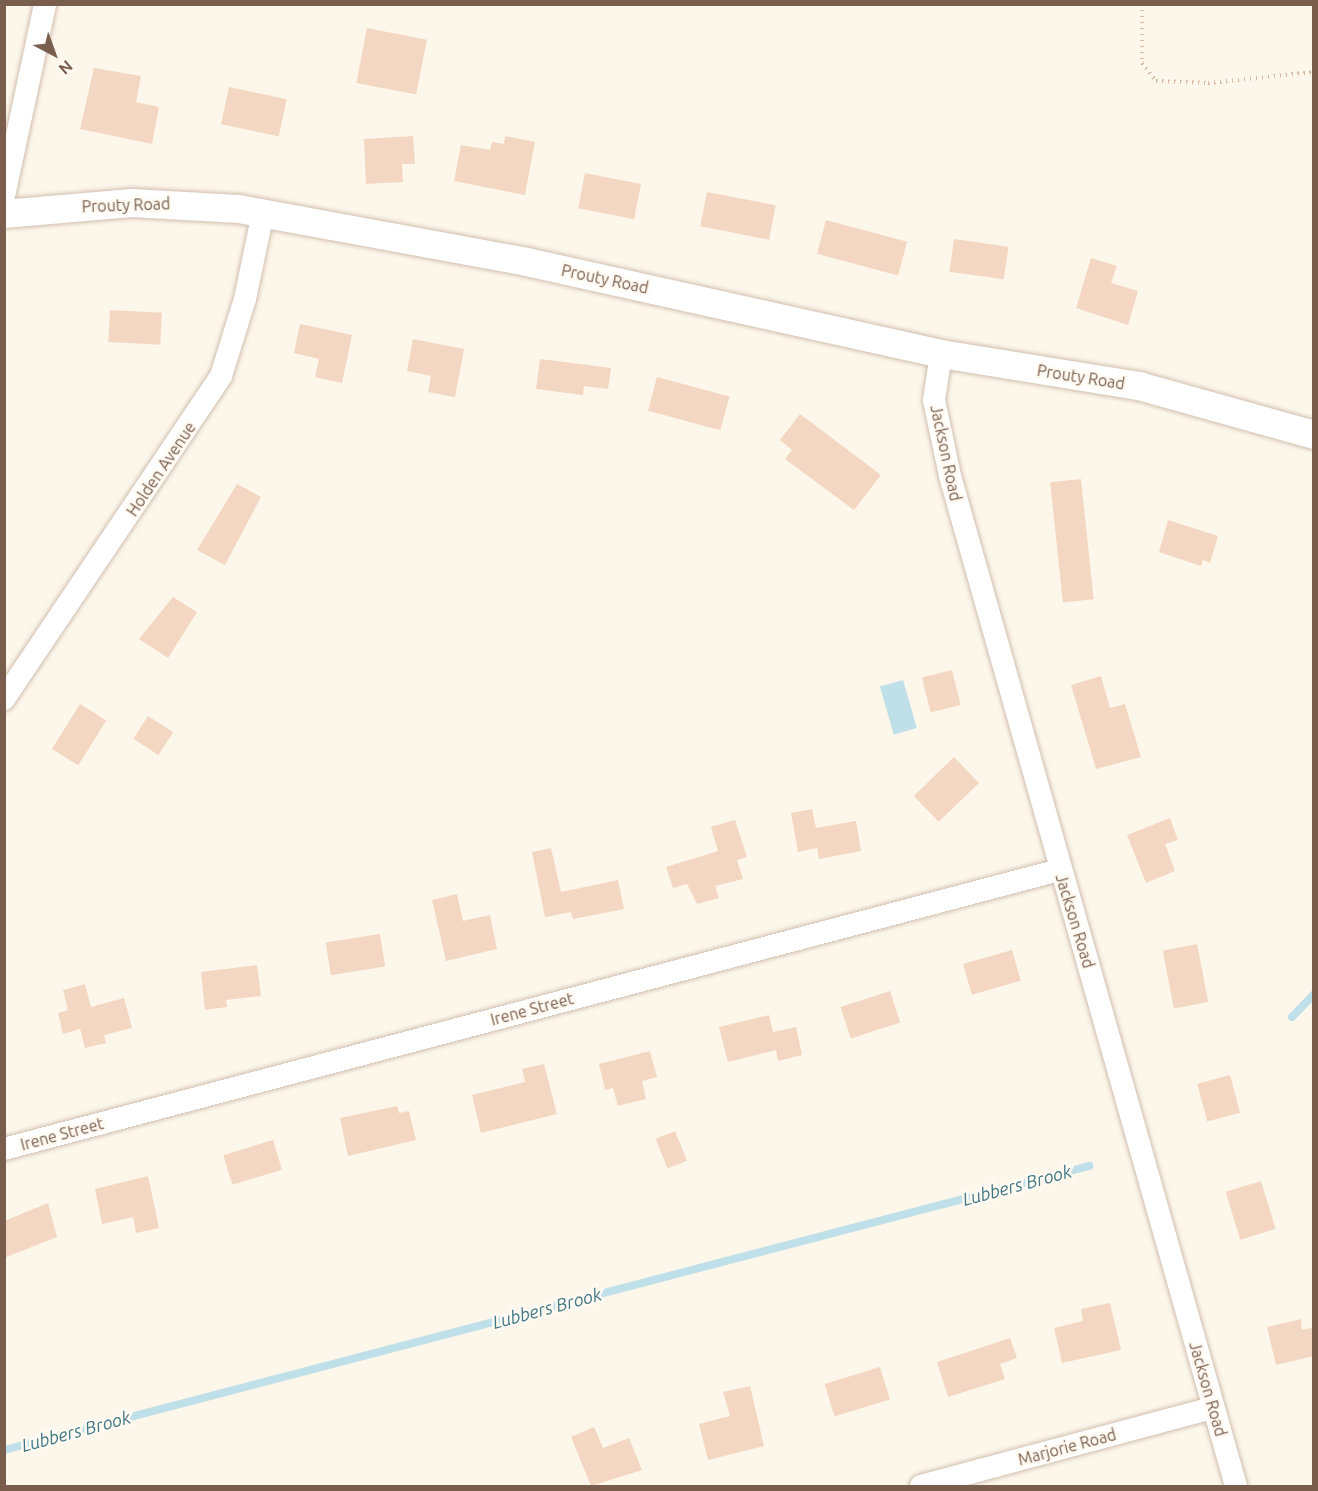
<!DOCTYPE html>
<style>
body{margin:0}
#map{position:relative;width:1318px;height:1491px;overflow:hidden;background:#fdf7eb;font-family:Ubuntu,sans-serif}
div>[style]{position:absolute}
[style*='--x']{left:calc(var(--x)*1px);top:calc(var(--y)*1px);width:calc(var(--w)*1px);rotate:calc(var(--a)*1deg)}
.water>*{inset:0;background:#bfe0e8;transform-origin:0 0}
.stream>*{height:8px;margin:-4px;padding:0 4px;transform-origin:4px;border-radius:4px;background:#bfe0e8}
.building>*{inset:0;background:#f3d7c2;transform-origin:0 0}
.path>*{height:4px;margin-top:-2px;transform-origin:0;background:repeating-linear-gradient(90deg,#d8baa5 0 1.5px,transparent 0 6px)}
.roads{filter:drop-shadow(0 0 2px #d0bfaf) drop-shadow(0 0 2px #d0bfaf)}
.minor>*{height:22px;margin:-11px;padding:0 11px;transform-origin:11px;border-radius:11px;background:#fff}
.tertiary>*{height:28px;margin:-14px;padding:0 14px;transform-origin:14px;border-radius:14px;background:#fff}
span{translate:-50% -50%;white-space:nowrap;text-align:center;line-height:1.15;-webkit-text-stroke:5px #fffaf2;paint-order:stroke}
.street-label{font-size:16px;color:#795e4d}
.water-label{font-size:18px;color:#437885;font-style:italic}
.frame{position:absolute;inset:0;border:6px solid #795e4d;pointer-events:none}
.north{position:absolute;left:24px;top:24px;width:60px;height:60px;-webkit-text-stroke:4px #fffaf2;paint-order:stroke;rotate:139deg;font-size:16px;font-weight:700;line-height:24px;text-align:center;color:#795e4d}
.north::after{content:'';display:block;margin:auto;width:21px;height:27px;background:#795e4d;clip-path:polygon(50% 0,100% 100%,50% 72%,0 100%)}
</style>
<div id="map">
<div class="water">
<i style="left:903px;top:680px;width:50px;height:24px;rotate:74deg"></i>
</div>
<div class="stream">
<i style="--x:1292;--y:1017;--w:32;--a:-46"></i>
<i style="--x:4;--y:1450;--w:1122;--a:-14.67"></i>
</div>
<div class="building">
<i style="left:367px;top:28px;width:61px;height:56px;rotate:11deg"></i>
<i style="clip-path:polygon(94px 68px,141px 76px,136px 102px,159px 107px,152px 144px,80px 129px)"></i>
<i style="left:229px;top:87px;width:59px;height:38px;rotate:12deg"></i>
<i style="clip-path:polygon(413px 136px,415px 164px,402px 164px,403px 182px,366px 184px,364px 139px)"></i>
<i style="clip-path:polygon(505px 136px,535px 142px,525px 195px,454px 181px,461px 145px,490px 150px,492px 142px,504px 144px)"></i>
<i style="left:585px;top:173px;width:57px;height:36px;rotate:11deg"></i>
<i style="left:707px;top:192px;width:70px;height:35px;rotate:11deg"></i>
<i style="left:826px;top:220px;width:84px;height:35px;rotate:15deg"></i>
<i style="left:954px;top:239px;width:55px;height:33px;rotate:8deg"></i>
<i style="clip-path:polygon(1091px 258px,1117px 266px,1111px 283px,1138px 291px,1128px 325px,1076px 308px)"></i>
<i style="left:110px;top:310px;width:52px;height:32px;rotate:3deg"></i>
<i style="clip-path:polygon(300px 324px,352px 335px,342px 383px,315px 377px,319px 359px,294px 353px)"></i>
<i style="clip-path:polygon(413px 339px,464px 349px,455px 397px,428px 392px,431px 376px,407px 371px)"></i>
<i style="clip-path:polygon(540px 359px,611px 368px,608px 389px,584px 386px,583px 395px,536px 389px)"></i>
<i style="left:657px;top:377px;width:75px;height:35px;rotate:15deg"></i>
<i style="clip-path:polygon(800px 414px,881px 475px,854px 510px,785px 459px,792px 450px,780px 440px)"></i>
<i style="left:1081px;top:479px;width:121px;height:31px;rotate:84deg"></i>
<i style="clip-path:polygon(237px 484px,261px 497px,225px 565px,197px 550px)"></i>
<i style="clip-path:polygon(1168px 520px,1218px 536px,1210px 563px,1203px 560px,1201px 566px,1159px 552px)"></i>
<i style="clip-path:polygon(173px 597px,197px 612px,168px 658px,139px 639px)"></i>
<i style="left:952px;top:670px;width:36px;height:31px;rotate:76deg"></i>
<i style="clip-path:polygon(1101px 676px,1110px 708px,1125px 704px,1141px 757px,1096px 769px,1071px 685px)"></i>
<i style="left:80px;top:704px;width:31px;height:53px;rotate:32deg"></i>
<i style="left:148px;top:716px;width:30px;height:27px;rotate:33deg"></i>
<i style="left:954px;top:757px;width:36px;height:56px;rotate:46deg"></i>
<i style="clip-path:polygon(812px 809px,816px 828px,856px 821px,861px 851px,819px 859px,817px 848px,798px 852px,791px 813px)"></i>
<i style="clip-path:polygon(1170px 818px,1178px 840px,1165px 844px,1175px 871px,1146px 883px,1127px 835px)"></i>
<i style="clip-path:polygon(735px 820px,747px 857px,737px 860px,743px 879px,715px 886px,719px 898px,697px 904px,687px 884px,673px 888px,666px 867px,718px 851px,711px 827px)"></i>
<i style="clip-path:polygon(551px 848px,561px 892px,618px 880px,624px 909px,573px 919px,571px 912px,545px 917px,532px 852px)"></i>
<i style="clip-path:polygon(457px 894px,463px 921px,490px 915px,497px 949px,446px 961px,432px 900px)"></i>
<i style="left:380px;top:934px;width:33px;height:55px;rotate:81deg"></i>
<i style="left:1197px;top:944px;width:59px;height:35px;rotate:79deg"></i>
<i style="left:1012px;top:950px;width:32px;height:51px;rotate:74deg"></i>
<i style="clip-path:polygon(257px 965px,261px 996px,226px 1000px,227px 1007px,205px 1010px,201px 972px)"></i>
<i style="clip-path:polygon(85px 984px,91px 1007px,124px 998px,132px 1028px,104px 1035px,106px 1043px,85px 1048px,80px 1029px,63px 1034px,58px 1013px,68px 1010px,63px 990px)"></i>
<i style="left:890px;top:991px;width:33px;height:52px;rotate:72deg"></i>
<i style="clip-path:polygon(769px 1015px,773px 1032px,796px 1027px,802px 1055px,778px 1061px,776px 1050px,728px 1062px,719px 1027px)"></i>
<i style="clip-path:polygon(650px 1051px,657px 1077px,642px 1081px,646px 1099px,618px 1106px,613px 1088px,605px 1090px,599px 1064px)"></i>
<i style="clip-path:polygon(544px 1064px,557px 1114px,481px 1133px,472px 1095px,525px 1082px,522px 1069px)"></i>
<i style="left:1230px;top:1075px;width:39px;height:34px;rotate:75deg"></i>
<i style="clip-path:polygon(397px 1106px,399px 1113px,409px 1111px,416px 1140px,348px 1156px,340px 1118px)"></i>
<i style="left:675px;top:1131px;width:32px;height:21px;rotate:68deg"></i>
<i style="left:273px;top:1140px;width:31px;height:52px;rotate:73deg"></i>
<i style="clip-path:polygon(148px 1176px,159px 1228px,136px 1233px,133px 1217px,102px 1224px,95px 1189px)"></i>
<i style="left:1261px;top:1181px;width:50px;height:37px;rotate:73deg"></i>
<i style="clip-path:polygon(48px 1203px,57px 1237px,4px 1258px,4px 1221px)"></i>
<i style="clip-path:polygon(1110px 1303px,1121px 1350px,1062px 1363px,1054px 1328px,1083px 1321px,1081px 1309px)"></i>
<i style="clip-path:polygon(1301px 1319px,1302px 1330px,1314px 1327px,1314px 1356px,1276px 1365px,1267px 1327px)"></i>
<i style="clip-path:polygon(1010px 1338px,1017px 1358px,1000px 1364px,1005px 1379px,948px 1397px,937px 1362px)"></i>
<i style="left:880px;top:1367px;width:34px;height:58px;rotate:73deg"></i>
<i style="clip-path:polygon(750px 1386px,764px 1446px,708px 1460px,699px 1424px,730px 1416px,723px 1392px)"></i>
<i style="clip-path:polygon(594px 1427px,603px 1448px,629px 1438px,642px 1470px,591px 1486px,571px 1437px)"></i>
</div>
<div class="path">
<i style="--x:1142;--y:4;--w:59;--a:90"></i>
<i style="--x:1142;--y:63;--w:23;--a:52"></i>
<i style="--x:1156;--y:81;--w:52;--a:2.2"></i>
<i style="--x:1208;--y:83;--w:107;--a:-5.9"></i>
</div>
<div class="roads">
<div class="minor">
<i style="--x:4;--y:196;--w:196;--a:-77.9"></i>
<i style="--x:941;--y:354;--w:47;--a:98.7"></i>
<i style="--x:934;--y:400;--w:78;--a:78.1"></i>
<i style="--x:950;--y:476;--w:1050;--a:74.19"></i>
<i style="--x:4;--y:699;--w:389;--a:-56.1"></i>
<i style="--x:221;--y:376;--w:81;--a:-72.7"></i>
<i style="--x:245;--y:299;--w:88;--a:-78.2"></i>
<i style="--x:4;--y:1149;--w:1091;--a:-14.81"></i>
<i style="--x:921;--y:1486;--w:302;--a:-15"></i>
</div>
<div class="tertiary">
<i style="--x:4;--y:214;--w:128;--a:-4.9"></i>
<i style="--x:132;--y:203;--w:107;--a:3.2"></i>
<i style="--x:239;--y:209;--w:293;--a:10.4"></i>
<i style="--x:527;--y:262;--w:424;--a:12.5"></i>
<i style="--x:941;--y:354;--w:201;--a:9.2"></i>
<i style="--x:1139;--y:386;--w:182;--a:15.6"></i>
</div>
</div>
<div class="street-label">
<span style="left:126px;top:205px;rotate:-2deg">Prouty Road</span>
<span style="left:605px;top:279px;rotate:12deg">Prouty Road</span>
<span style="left:1081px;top:377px;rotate:9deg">Prouty Road</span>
<span style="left:946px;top:453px;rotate:78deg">Jackson Road</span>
<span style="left:161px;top:469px;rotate:-56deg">Holden Avenue</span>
<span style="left:1075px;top:921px;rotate:73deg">Jackson Road</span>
<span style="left:532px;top:1009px;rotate:-15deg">Irene Street</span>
<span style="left:62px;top:1134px;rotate:-15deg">Irene Street</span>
<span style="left:1208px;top:1389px;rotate:74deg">Jackson Road</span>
<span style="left:1067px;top:1447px;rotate:-15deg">Marjorie Road</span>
</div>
<div class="water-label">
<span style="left:1017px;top:1185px;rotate:-15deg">Lubbers Brook</span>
<span style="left:547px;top:1308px;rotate:-15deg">Lubbers Brook</span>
<span style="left:76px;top:1431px;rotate:-15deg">Lubbers Brook</span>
</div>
<div class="frame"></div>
<div class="north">N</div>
</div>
